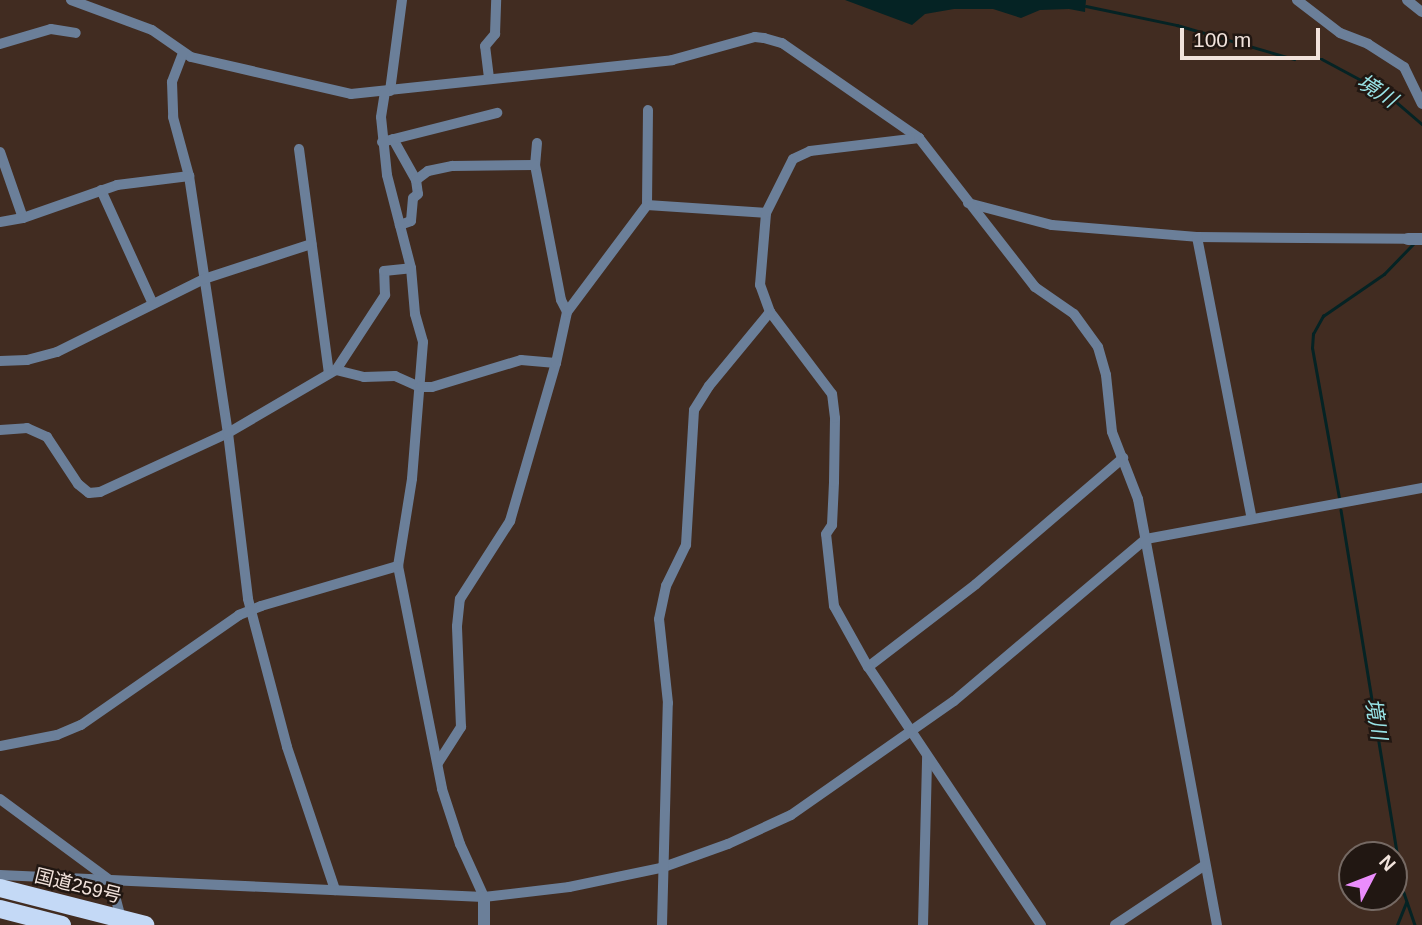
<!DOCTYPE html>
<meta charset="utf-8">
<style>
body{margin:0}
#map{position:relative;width:1422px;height:925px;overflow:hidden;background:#412c21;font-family:Arial,"Noto Sans JP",sans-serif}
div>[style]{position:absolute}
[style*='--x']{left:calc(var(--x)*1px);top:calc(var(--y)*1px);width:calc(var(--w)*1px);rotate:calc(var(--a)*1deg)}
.water>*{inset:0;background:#052324}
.stream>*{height:2.5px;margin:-1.25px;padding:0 1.25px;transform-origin:1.25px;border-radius:1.25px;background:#052324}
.minor>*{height:10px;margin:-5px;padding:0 5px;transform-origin:5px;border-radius:5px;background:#6b7f99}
.tertiary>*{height:12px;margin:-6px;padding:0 6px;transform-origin:6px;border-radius:6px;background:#6b7f99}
.trunk>*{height:18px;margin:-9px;padding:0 9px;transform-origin:9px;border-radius:9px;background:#c4d9f6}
span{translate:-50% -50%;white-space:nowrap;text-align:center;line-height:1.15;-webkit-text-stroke:5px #211712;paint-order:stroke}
.street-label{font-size:19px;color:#f2e3dc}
.water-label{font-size:21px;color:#99e4e7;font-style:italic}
.north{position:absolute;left:1338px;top:841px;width:70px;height:70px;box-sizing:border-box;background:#211712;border:2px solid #756963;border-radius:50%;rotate:48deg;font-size:19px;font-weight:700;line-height:28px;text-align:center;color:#f2e3dc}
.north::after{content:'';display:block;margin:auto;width:24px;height:32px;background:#eb8dfc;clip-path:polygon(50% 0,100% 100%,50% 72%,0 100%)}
.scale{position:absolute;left:1180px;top:28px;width:140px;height:32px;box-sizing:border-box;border:4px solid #f2e3dc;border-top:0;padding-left:9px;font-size:21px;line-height:24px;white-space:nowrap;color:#f2e3dc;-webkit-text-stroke:5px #211712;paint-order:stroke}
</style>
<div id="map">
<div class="water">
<i style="clip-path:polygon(845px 0,1086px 0,1085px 12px,1069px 9px,1040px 10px,1021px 18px,993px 9px,954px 9px,925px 14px,912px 25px)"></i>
</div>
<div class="stream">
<i style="--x:1086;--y:6;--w:93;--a:11.8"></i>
<i style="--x:1177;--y:25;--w:122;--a:16.2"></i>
<i style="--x:1294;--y:59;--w:28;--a:0"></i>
<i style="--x:1322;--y:59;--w:74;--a:28.3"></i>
<i style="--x:1387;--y:94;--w:46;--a:40.6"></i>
<i style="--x:1339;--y:498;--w:152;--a:-100.2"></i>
<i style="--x:1312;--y:348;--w:14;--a:-86"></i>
<i style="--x:1313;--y:334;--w:21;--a:-61"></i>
<i style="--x:1323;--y:316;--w:74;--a:-34.5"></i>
<i style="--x:1384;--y:274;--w:43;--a:-45.9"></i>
<i style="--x:1341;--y:510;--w:388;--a:80.7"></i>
<i style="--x:1404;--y:893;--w:34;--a:71"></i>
<i style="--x:1397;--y:925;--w:24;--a:-68"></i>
</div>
<div class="minor">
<i style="--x:71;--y:0;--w:86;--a:20.3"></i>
<i style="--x:152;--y:30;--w:47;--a:34.7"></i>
<i style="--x:191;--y:57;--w:164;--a:13"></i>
<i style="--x:351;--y:94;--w:323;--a:-6"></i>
<i style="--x:672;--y:60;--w:86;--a:-15.5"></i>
<i style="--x:755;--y:37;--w:9;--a:6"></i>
<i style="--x:764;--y:38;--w:19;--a:16"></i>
<i style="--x:782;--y:43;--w:167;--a:34.7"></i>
<i style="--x:1297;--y:0;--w:54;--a:37.5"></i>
<i style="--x:1340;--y:33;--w:30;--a:21"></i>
<i style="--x:1368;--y:44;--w:43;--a:32.6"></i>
<i style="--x:1404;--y:67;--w:41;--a:64.1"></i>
<i style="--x:1407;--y:0;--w:19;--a:39"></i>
<i style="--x:0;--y:44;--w:53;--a:-16.4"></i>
<i style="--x:51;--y:29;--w:25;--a:9"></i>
<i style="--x:183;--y:53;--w:31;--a:111"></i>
<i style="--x:172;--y:82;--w:35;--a:88"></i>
<i style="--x:173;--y:117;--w:61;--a:74.8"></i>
<i style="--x:189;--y:176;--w:260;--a:81.4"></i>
<i style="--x:228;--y:433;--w:167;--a:83.1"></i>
<i style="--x:248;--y:599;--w:153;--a:75.2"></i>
<i style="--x:287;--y:747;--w:151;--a:71.4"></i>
<i style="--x:489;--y:78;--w:32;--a:-97"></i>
<i style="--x:485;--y:46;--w:16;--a:-50"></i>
<i style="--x:495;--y:34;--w:34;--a:-88"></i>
<i style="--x:390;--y:91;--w:92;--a:-82.5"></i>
<i style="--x:393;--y:139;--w:47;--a:60.7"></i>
<i style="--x:416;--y:180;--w:14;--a:82"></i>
<i style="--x:418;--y:194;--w:6;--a:141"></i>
<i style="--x:413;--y:198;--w:23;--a:95"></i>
<i style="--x:411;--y:221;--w:12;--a:160"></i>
<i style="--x:382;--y:142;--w:119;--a:-14.2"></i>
<i style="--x:537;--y:143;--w:22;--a:95"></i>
<i style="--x:535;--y:165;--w:137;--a:79.1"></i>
<i style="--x:561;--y:300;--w:13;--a:63"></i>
<i style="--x:299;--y:149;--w:226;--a:82.4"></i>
<i style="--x:0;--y:152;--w:70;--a:70.8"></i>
<i style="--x:416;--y:180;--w:15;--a:-37"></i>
<i style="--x:428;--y:171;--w:25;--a:-12"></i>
<i style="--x:452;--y:166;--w:83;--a:-0.7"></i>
<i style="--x:101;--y:190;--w:125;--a:65.5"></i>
<i style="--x:968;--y:203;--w:87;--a:14.7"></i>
<i style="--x:1052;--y:225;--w:145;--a:4.7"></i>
<i style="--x:1197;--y:237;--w:211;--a:0.5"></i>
<i style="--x:647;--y:205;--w:95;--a:-89.4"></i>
<i style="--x:0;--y:222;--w:23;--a:-10"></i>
<i style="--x:23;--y:218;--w:100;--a:-19.3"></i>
<i style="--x:117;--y:185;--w:73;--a:-7.1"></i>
<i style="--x:1197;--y:237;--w:287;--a:79"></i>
<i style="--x:411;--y:268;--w:46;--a:85"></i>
<i style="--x:415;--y:314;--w:29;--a:74"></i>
<i style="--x:423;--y:342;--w:137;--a:94.6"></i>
<i style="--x:412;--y:479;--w:88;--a:99.1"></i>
<i style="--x:398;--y:566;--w:227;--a:78.8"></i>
<i style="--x:442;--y:789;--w:58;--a:71.9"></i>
<i style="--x:460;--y:844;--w:58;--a:65.6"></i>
<i style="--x:0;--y:361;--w:27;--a:-2"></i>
<i style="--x:27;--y:360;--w:31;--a:-15"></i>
<i style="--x:57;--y:352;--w:164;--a:-26.4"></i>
<i style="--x:204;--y:279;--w:113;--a:-18.1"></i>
<i style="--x:336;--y:370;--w:29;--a:14"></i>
<i style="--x:364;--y:377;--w:31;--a:-2"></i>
<i style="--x:395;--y:376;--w:27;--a:24"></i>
<i style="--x:420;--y:387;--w:12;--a:0"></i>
<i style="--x:432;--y:387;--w:93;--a:-16.9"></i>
<i style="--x:521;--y:360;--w:35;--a:5"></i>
<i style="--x:0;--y:430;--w:27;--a:-4"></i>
<i style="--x:27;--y:428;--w:22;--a:24"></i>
<i style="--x:47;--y:437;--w:56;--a:56.6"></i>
<i style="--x:78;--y:484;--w:14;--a:39"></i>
<i style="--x:89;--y:493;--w:11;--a:-5"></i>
<i style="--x:100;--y:492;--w:141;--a:-24.7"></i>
<i style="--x:228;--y:433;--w:125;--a:-30.3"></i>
<i style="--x:336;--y:370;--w:90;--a:-56.8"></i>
<i style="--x:385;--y:295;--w:24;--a:-92"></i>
<i style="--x:384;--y:271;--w:27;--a:-6"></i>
<i style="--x:411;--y:268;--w:96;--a:-104.5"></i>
<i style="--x:387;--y:175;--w:58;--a:-95.9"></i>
<i style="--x:381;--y:117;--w:25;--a:-81"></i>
<i style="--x:868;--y:667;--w:136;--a:-37.5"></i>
<i style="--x:976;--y:584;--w:194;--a:-40.6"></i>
<i style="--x:0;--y:746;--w:58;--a:-10.9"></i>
<i style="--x:57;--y:735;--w:26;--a:-23"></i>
<i style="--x:81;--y:725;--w:193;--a:-34.8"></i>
<i style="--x:239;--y:615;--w:24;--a:-22"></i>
<i style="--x:261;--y:606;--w:143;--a:-16.3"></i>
<i style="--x:438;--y:763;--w:43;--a:-57.4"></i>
<i style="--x:461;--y:727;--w:101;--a:-92.3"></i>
<i style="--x:457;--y:626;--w:27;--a:-84"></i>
<i style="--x:460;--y:599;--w:93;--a:-57.3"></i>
<i style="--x:510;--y:521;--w:165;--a:-73.8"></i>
<i style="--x:556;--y:363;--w:52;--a:-77.8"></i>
<i style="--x:567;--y:312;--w:134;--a:-53.2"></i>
<i style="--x:647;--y:205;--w:119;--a:3.8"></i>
<i style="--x:0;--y:799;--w:138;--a:36.5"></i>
<i style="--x:111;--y:881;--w:42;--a:75"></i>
<i style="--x:0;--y:875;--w:484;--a:2.6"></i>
<i style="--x:484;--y:897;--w:86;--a:-6.7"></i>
<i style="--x:569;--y:887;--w:94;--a:-11.7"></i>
<i style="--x:661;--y:868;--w:71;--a:-19.7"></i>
<i style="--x:728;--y:844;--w:69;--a:-24.7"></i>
<i style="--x:791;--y:815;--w:199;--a:-35"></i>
<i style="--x:954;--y:701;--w:251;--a:-40.2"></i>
<i style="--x:1146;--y:539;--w:281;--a:-10.5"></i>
<i style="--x:662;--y:925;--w:222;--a:-88.5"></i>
<i style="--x:668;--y:703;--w:84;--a:-96.1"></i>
<i style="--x:659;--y:619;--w:34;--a:-78"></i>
<i style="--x:666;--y:586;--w:46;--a:-64"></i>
<i style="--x:686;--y:545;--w:135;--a:-86.6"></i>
<i style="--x:694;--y:410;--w:28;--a:-58"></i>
<i style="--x:709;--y:386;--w:96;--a:-50.5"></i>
<i style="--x:923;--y:925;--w:169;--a:-88.6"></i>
<i style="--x:1041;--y:925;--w:311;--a:-123.8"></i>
<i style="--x:868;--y:667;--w:70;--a:-119.1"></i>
<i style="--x:834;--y:606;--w:72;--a:-96.3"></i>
<i style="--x:826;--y:534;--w:11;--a:-56"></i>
<i style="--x:832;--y:525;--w:43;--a:-87.3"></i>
<i style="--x:834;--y:482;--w:64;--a:-89.1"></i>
<i style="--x:835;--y:418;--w:24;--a:-97"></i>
<i style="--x:832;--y:394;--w:103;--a:-127.1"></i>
<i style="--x:770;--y:312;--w:29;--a:-110"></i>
<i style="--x:760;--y:285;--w:72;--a:-85.2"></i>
<i style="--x:766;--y:213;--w:60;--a:-63.4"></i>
<i style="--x:793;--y:159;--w:19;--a:-25"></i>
<i style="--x:810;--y:151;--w:110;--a:-6.8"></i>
<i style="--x:919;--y:138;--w:189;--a:52.1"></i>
<i style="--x:1035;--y:287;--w:47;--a:34.7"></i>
<i style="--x:1074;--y:314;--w:41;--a:54"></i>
<i style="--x:1098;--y:347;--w:29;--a:74"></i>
<i style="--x:1106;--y:375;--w:57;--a:84"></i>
<i style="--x:1112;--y:432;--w:72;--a:68.8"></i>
<i style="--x:1138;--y:499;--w:433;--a:79.5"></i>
<i style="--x:1115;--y:925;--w:108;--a:-33.7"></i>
</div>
<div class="tertiary">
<i style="--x:1408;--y:239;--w:14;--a:0"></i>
<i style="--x:484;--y:897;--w:28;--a:90"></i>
</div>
<div class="trunk">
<i style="--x:0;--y:888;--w:150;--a:14.3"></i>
<i style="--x:0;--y:909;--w:64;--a:14.5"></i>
</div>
<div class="street-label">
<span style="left:78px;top:886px;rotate:14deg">国道259号</span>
</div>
<div class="water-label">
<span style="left:1377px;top:91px;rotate:33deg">境川</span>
<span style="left:1376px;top:719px;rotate:81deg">境川</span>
</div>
<div class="north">N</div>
<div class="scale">100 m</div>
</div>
